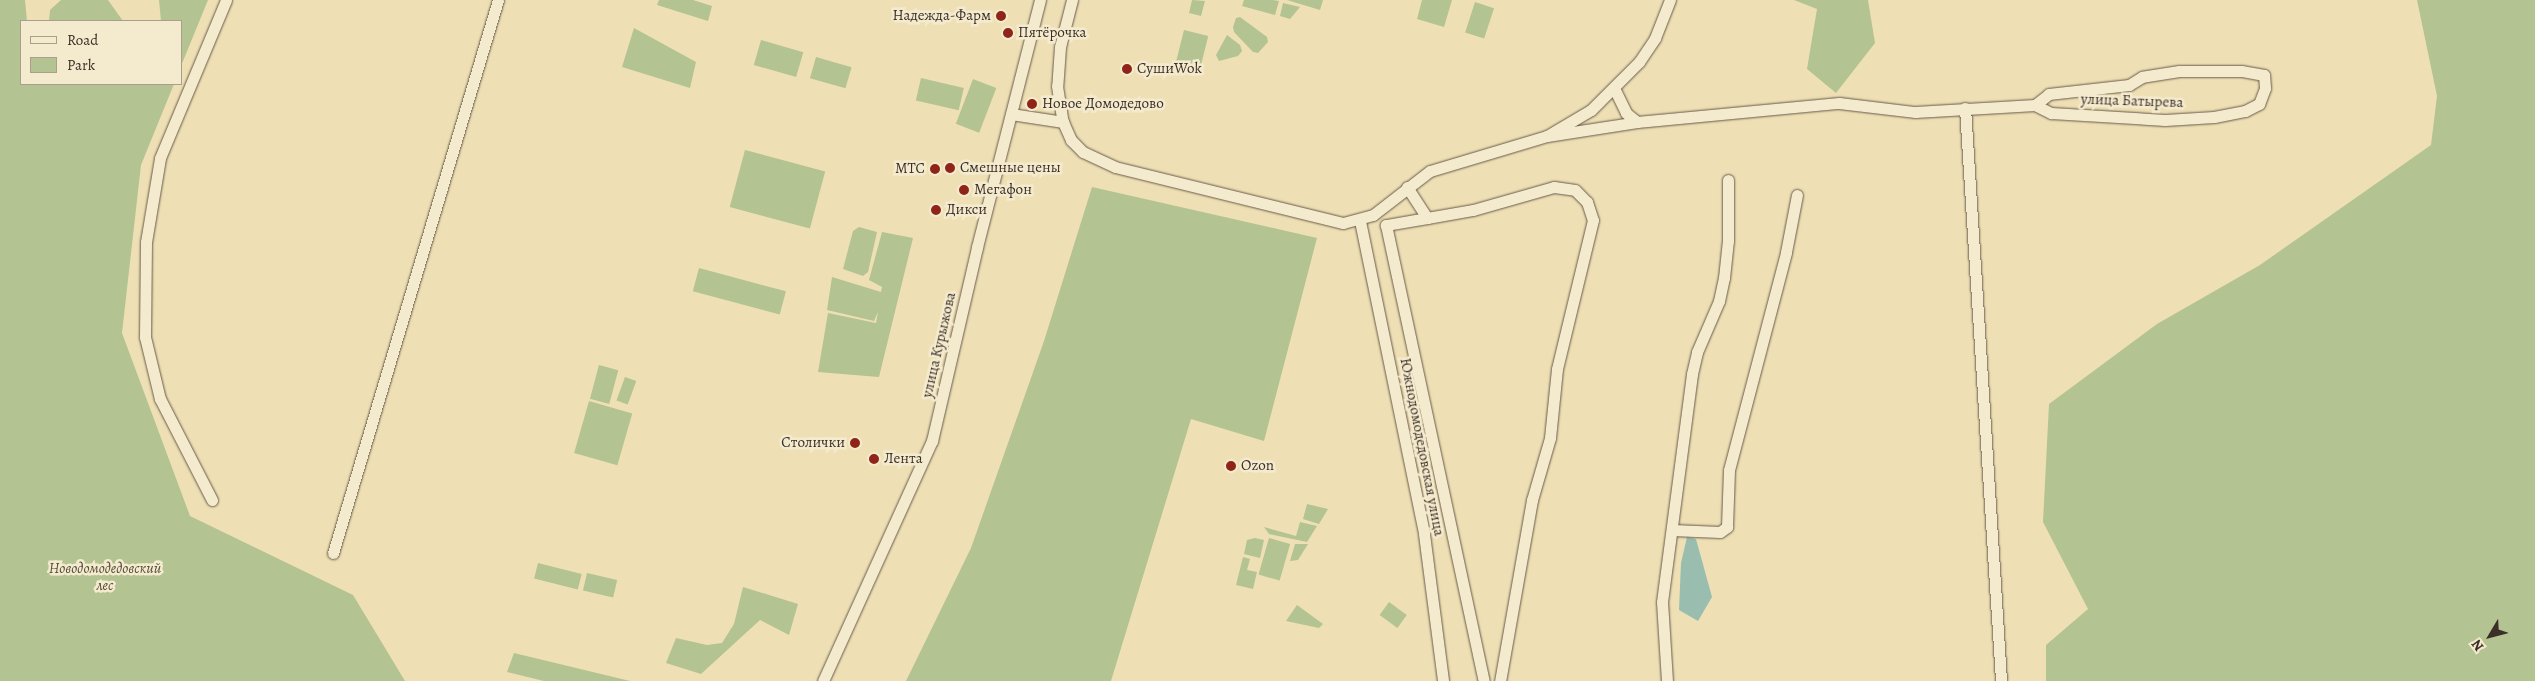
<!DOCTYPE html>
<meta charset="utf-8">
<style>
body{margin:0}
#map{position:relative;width:2535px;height:681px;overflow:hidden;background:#eee0b4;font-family:Alegreya,serif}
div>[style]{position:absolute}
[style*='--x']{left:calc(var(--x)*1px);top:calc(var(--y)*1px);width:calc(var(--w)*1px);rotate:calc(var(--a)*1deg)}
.green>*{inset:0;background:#b3c391;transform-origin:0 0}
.water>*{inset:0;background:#99bdaf}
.roads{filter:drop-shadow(0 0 1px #685a4b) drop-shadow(0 0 1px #685a4b)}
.minor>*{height:11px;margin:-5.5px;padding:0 5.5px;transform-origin:5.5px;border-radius:5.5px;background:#f4ebce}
.dots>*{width:14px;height:14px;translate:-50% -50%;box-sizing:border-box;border:2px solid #f4ebce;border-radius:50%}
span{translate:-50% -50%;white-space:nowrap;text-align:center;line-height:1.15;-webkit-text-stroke:5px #f4ebce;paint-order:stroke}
.poi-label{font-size:15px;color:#3c2e28}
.right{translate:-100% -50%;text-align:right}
.left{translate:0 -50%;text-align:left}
.street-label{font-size:15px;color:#3c2e28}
.park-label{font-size:15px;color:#544c3d;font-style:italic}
.legend{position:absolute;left:20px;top:20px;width:162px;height:65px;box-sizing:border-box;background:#f4ebce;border:1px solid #aa9f8c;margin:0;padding:6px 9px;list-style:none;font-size:15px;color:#3c2e28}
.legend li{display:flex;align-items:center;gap:10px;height:25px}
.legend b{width:25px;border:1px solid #aa9f8c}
.north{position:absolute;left:2465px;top:611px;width:50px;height:50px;-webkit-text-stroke:4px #f4ebce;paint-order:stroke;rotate:233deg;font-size:14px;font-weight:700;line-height:20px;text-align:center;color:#3c2e28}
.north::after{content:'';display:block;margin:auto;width:18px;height:22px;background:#3c2e28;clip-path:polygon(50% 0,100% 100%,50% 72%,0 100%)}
</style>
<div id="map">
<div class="green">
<i style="clip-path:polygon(0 0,25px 0,27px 21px,21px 21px,21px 84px,174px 84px,141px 165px,122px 333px,190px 516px,353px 595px,405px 681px,0 681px)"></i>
<i style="clip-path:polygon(61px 0,108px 0,123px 21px,49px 21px,50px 10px)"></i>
<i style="clip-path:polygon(159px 0,208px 0,181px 66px,181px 21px,161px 21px)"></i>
<i style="clip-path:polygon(659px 0,693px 0,712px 6px,708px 21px,657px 5px)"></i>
<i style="clip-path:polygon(1192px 0,1205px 1px,1201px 16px,1189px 13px)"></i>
<i style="clip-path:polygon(1244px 0,1273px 0,1279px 1px,1275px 15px,1242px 6px)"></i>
<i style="clip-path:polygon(1287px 0,1323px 0,1320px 10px)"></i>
<i style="clip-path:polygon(1422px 0,1452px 0,1444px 27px,1417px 19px)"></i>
<i style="clip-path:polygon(1794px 0,1868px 0,1875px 43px,1836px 93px,1807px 69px,1817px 9px)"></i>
<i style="clip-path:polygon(2417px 0,2535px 0,2535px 681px,2046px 681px,2046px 645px,2088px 609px,2043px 522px,2049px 404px,2157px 324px,2260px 265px,2431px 145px,2437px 96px)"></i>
<i style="left:1475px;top:2px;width:20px;height:32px;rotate:18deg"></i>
<i style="clip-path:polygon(1283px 3px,1300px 7px,1290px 19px,1280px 16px)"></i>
<i style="clip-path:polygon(1240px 17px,1267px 37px,1268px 42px,1258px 53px,1253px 52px,1234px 32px,1233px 27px,1236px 18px)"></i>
<i style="clip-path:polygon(634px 28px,696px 62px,690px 88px,622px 67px)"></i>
<i style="left:1184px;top:30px;width:25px;height:32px;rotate:14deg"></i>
<i style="clip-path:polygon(1227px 35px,1240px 45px,1242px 51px,1238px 56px,1219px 61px,1216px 55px)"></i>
<i style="left:761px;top:40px;width:44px;height:26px;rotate:16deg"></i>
<i style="left:816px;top:57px;width:37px;height:22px;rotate:16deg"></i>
<i style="left:921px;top:78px;width:44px;height:23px;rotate:13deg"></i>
<i style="left:973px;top:79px;width:25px;height:48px;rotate:21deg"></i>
<i style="left:745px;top:150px;width:83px;height:59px;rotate:15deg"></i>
<i style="clip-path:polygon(1092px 187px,1317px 238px,1264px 441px,1191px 419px,1111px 681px,906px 681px,971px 548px,1044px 341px)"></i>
<i style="clip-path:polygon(859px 227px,877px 232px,868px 272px,863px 276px,843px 269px,853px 231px)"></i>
<i style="clip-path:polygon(882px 232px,913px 238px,879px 377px,818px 372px,828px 313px,876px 323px,878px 312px,874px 321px,827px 310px,832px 277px,881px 292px,882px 287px,869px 280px)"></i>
<i style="left:699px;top:268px;width:90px;height:24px;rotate:15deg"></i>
<i style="left:599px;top:365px;width:20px;height:35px;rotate:15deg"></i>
<i style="left:625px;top:377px;width:12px;height:25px;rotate:20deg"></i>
<i style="left:589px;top:401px;width:45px;height:54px;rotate:16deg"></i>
<i style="clip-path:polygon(1307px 504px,1328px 509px,1319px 524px,1303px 519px)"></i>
<i style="clip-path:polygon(1300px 522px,1317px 526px,1307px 542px,1269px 534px,1264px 527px,1296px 536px)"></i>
<i style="clip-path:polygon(1255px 538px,1264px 540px,1260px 558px,1244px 554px,1247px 540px)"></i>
<i style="left:1269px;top:538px;width:22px;height:38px;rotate:16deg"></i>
<i style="clip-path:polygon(1295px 544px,1308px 544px,1298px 560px,1290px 561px)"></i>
<i style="clip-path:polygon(1243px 557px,1250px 559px,1247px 570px,1257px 572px,1253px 589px,1236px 585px)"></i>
<i style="left:538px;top:563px;width:45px;height:16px;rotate:14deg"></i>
<i style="left:587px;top:573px;width:31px;height:18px;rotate:13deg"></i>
<i style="clip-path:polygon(743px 587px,798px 604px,789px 635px,760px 620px,701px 674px,666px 663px,676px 638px,707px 645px,722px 643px,734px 624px)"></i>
<i style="left:1389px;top:602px;width:22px;height:16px;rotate:36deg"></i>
<i style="clip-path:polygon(1297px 605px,1323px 624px,1319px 628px,1286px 621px)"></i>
<i style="clip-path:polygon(514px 653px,630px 681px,544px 681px,507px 672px)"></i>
</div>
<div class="water">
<i style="clip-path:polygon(1687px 537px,1696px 539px,1712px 597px,1698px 621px,1679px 610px,1681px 563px)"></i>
</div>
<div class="roads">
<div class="minor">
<i style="--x:1072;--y:0;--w:49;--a:104.3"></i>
<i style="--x:1060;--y:47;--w:39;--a:94"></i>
<i style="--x:1057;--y:86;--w:36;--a:81"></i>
<i style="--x:1063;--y:122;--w:20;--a:66"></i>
<i style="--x:1071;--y:140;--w:17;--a:45"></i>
<i style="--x:1083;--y:152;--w:35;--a:25"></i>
<i style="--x:1115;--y:167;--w:235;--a:13.8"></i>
<i style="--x:1343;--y:223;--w:31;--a:-15"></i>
<i style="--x:1373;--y:215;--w:72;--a:-37.7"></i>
<i style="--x:1430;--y:171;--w:122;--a:-16.7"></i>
<i style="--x:1547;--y:136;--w:51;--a:-30.6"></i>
<i style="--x:1591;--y:110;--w:68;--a:-45"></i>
<i style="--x:1639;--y:62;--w:29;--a:-56"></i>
<i style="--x:1655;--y:38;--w:41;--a:-68.5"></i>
<i style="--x:1615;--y:90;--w:25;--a:64"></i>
<i style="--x:1626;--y:113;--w:14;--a:39"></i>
<i style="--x:1965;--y:108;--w:574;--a:86.4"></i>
<i style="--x:1011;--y:114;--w:53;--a:8.7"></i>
<i style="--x:1547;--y:136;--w:91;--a:-8.8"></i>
<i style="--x:1637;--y:122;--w:203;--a:-5.4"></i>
<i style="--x:1839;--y:103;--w:77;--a:6.8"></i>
<i style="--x:1915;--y:112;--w:120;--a:-3.3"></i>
<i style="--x:2035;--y:105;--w:18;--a:27"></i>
<i style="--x:2051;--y:113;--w:114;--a:3.5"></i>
<i style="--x:2165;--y:120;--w:49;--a:-3.5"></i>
<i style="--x:2214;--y:117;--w:32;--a:-11"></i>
<i style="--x:2245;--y:111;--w:16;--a:-27"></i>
<i style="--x:2259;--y:104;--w:17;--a:-69"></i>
<i style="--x:2265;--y:88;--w:13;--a:-94"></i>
<i style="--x:2264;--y:75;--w:22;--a:-170"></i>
<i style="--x:2242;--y:71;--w:63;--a:180"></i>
<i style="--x:2179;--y:71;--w:37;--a:171"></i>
<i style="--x:2142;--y:77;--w:15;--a:148"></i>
<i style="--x:2129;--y:85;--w:81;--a:173.6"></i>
<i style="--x:2049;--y:94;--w:18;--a:142"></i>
<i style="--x:1407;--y:187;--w:37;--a:57"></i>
<i style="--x:1427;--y:218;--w:42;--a:170.3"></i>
<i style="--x:1386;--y:225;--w:466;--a:77.9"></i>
<i style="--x:1427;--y:218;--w:47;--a:-9.9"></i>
<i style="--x:1473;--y:210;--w:84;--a:-15.9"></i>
<i style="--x:1554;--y:187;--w:21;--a:8"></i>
<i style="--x:1575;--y:190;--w:17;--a:45"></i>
<i style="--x:1587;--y:202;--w:19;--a:72"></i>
<i style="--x:1593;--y:220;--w:153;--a:103.6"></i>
<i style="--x:1557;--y:369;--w:69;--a:95.8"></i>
<i style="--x:1550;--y:438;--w:65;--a:106.2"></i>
<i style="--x:1532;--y:500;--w:184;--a:100"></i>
<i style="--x:1360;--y:221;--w:319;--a:78.4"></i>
<i style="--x:1424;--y:534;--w:148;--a:82.6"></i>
<i style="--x:212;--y:500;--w:114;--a:-117.2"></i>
<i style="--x:160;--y:399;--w:64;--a:-103.6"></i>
<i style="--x:145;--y:337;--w:95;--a:-89.4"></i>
<i style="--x:146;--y:242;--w:85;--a:-80.5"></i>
<i style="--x:160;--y:158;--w:171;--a:-67.3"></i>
<i style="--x:1672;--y:530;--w:48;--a:2.4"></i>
<i style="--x:1720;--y:532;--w:9;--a:-36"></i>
<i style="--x:1727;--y:527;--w:57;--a:-88"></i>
<i style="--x:1729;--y:470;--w:225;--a:-75.3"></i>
<i style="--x:1786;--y:252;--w:58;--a:-79.1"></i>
<i style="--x:333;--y:553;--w:577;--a:-73.39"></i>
<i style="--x:823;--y:681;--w:264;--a:-65.6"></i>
<i style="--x:932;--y:441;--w:199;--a:-76.9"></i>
<i style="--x:977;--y:247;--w:255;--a:-75.7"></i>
<i style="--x:1667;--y:681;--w:79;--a:-93.6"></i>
<i style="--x:1662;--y:602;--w:230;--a:-82.5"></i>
<i style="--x:1692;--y:374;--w:23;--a:-77"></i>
<i style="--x:1697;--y:352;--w:56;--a:-66.7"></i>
<i style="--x:1719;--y:301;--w:24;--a:-78"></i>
<i style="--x:1724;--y:278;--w:37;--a:-84"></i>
<i style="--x:1728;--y:241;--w:61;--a:-90"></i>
</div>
</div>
<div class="dots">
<i style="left:1001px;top:16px;background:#8f2418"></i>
<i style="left:1008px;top:33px;background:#8f2418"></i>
<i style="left:1127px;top:69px;background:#8f2418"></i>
<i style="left:1032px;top:104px;background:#8f2418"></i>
<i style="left:950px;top:168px;background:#8f2418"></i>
<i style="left:935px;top:169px;background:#8f2418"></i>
<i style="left:964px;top:190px;background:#8f2418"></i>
<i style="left:936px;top:210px;background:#8f2418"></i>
<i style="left:855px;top:443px;background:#8f2418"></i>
<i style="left:874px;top:459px;background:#8f2418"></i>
<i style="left:1231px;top:466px;background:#8f2418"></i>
</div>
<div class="poi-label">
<span class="right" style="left:991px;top:16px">Надежда-Фарм</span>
<span class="left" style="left:1018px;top:33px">Пятёрочка</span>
<span class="left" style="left:1137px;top:69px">СушиWok</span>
<span class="left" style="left:1042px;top:104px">Новое Домодедово</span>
<span class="left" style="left:960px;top:168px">Смешные цены</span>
<span class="right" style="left:925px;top:169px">МТС</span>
<span class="left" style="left:974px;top:190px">Мегафон</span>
<span class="left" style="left:946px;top:210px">Дикси</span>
<span class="right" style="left:845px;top:443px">Столички</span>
<span class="left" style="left:884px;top:459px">Лента</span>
<span class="left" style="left:1241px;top:466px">Ozon</span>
</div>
<div class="street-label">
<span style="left:2132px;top:101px;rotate:2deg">улица Батырева</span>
<span style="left:939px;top:345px;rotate:-77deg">улица Курыжова</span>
<span style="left:1422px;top:447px;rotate:79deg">Южнодомодедовская улица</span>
</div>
<div class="park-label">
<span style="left:105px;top:577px">Новодомодедовский<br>лес</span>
</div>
<ul class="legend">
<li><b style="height:6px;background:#f4ebce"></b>Road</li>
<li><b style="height:14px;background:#b3c391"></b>Park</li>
</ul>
<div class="north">N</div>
</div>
